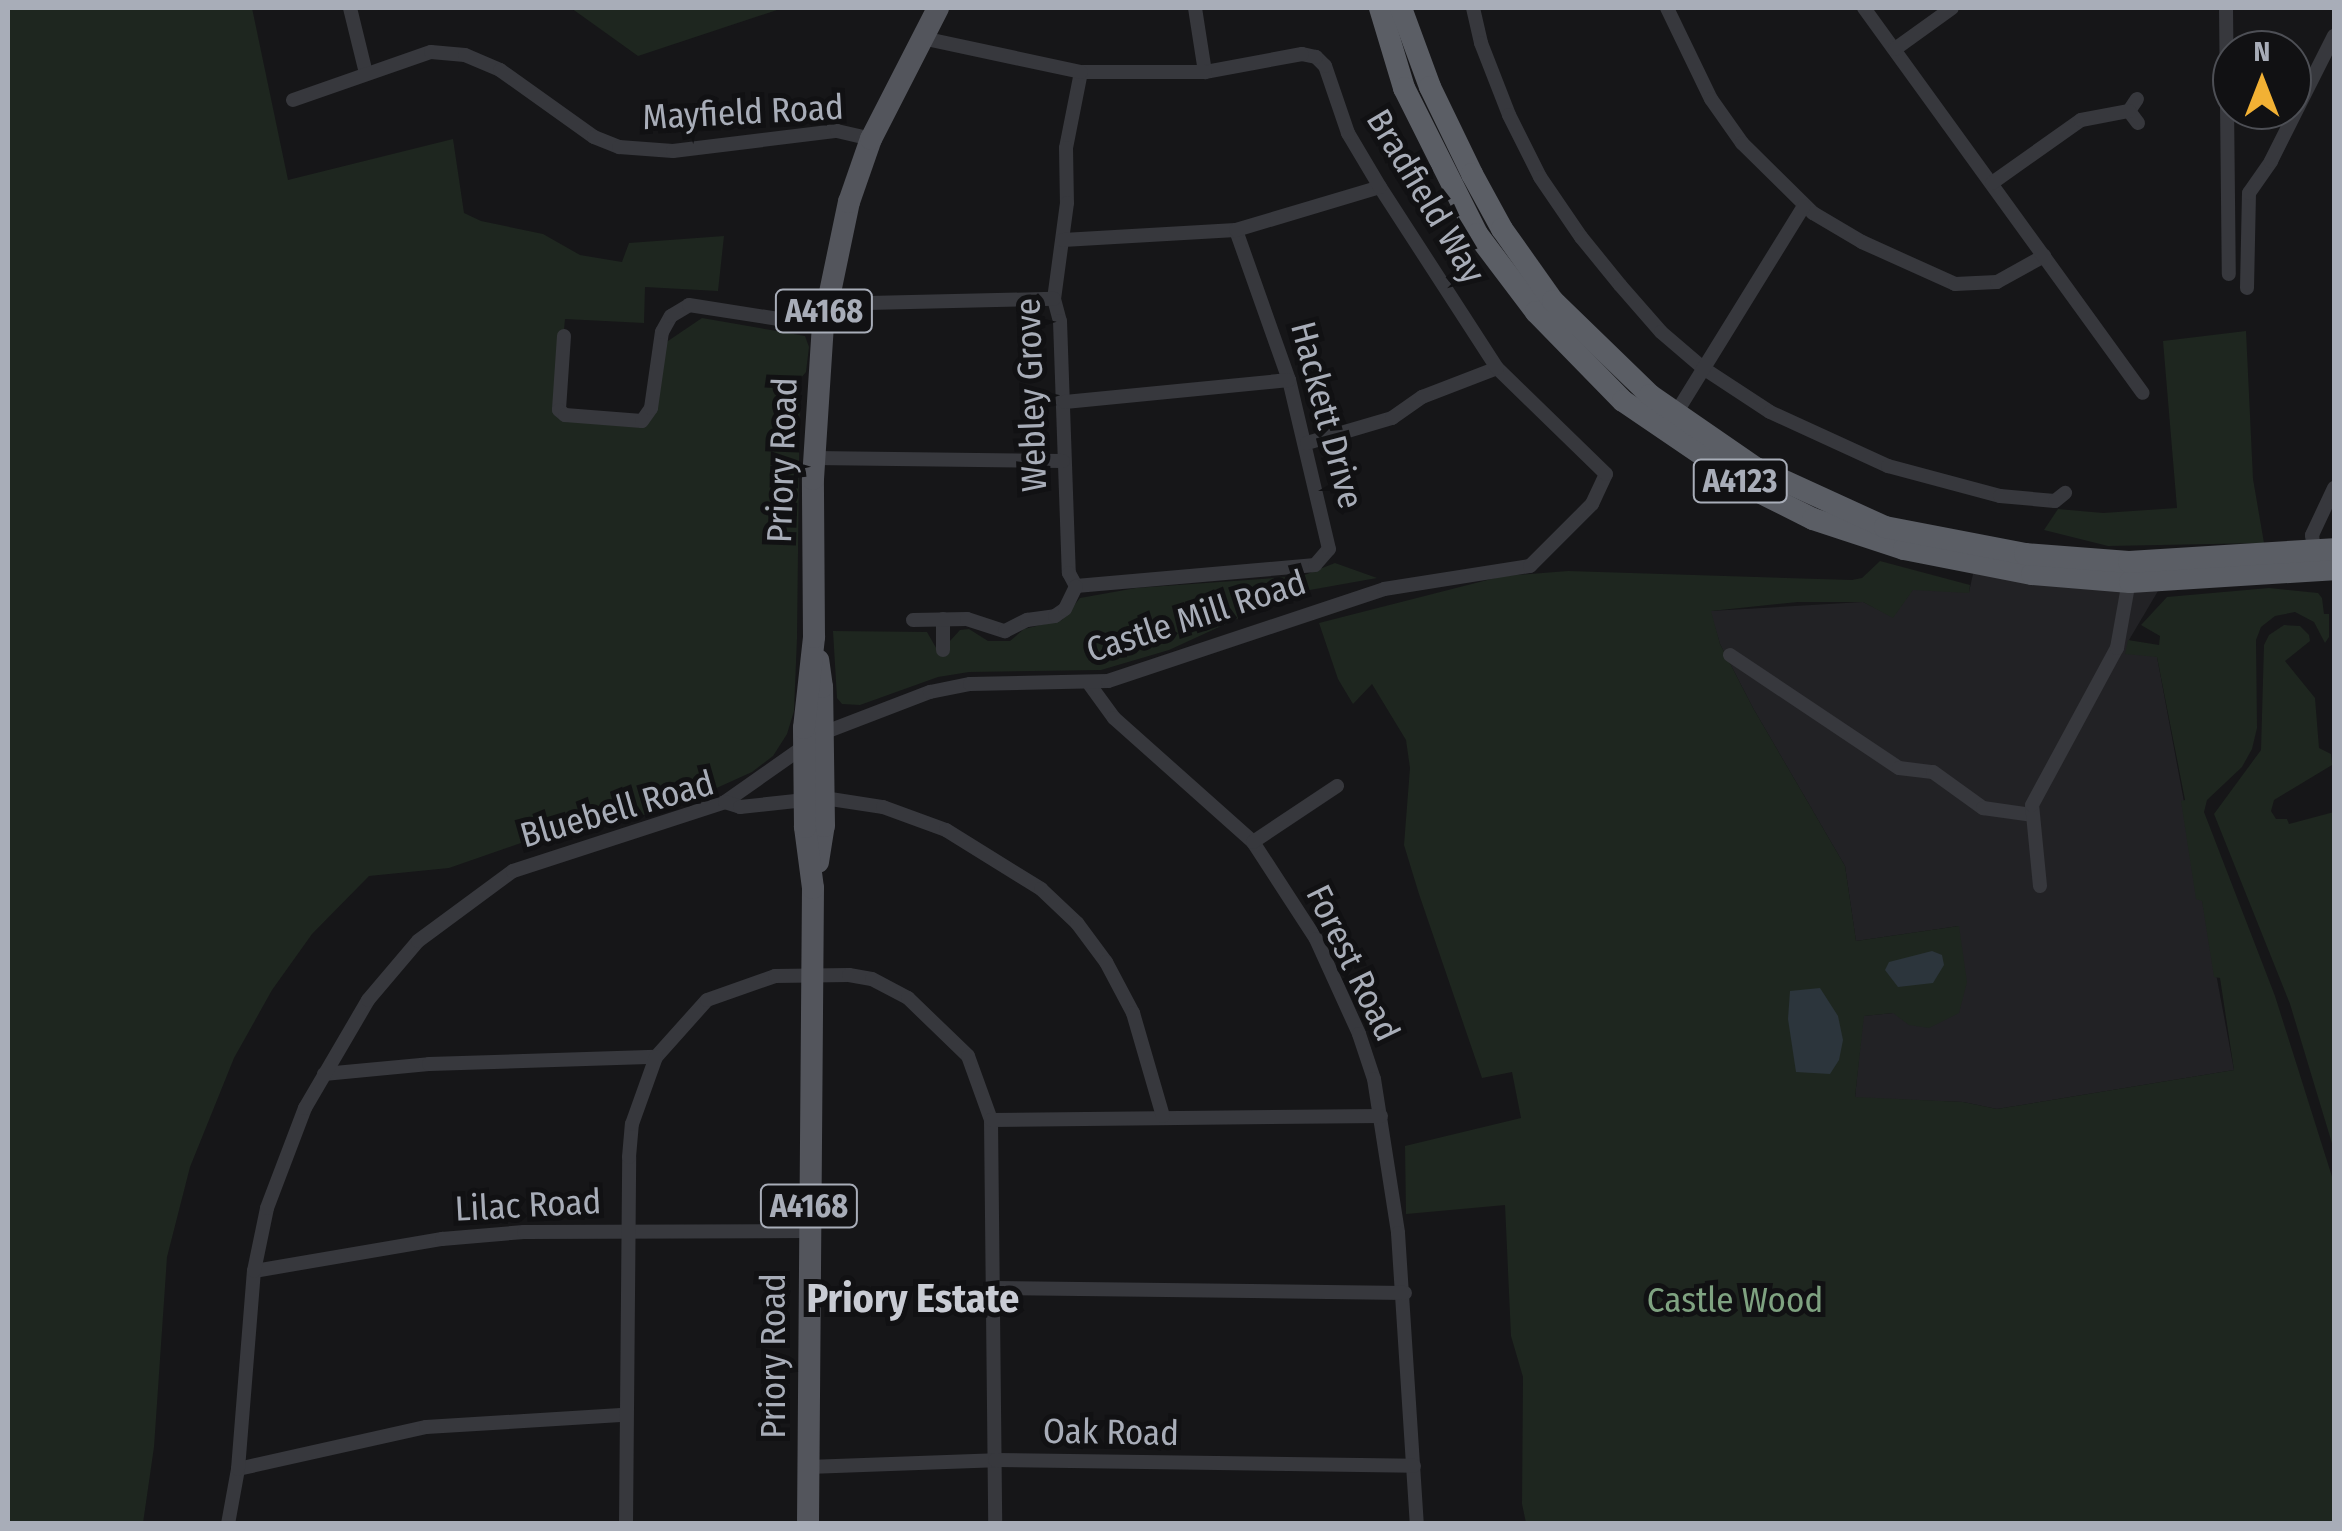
<!DOCTYPE html>
<style>
body{margin:0}
#map{position:relative;width:2342px;height:1531px;overflow:hidden;background:#161618;font-family:"Fira Sans Condensed",sans-serif}
div>[style]{position:absolute}
[style*='--x']{left:calc(var(--x)*1px);top:calc(var(--y)*1px);width:calc(var(--w)*1px);rotate:calc(var(--a)*1deg)}
.built>*{inset:0;background:#222225}
.green>*{inset:0;background:#1e261f}
.water>*{inset:0;background:#2c353c}
.minor>*{height:14px;margin:-7px;padding:0 7px;transform-origin:7px;border-radius:7px;background:#37383d}
.primary>*{height:22px;margin:-11px;padding:0 11px;transform-origin:11px;border-radius:11px;background:#53555c}
.trunk>*{height:22px;margin:-11px;padding:0 11px;transform-origin:11px;border-radius:11px;background:#5b5e65}
span{translate:-50% -50%;white-space:nowrap;text-align:center;line-height:1.15;-webkit-text-stroke:10px #111113;paint-order:stroke}
.shield-label span{padding:2px 8px;background:#111113;border:2px solid;border-radius:8px;-webkit-text-stroke-width:0}
.shield-label{font-size:32px;color:#a8adb8;font-weight:700}
.street-label{font-size:35px;color:#a8adb8}
.park-label{font-size:35px;color:#7fa381}
.quarter-label{font-size:40px;color:#c9ccd4;font-weight:700}
.frame{position:absolute;inset:0;border:10px solid #a8adb8;pointer-events:none}
.north{position:absolute;left:2212px;top:30px;width:100px;height:100px;box-sizing:border-box;background:#111113;border:2px solid #4d4f55;border-radius:50%;rotate:0deg;font-size:28px;font-weight:700;line-height:40px;text-align:center;color:#a8adb8}
.north::after{content:'';display:block;margin:auto;width:35px;height:45px;background:#f2b134;clip-path:polygon(50% 0,100% 100%,50% 72%,0 100%)}
</style>
<div id="map">
<div class="built">
<i style="clip-path:polygon(1977px 556px,2158px 591px,2129px 640px,2157px 657px,2234px 1070px,1997px 1109px,1963px 1102px,1855px 1098px,1863px 1016px,1893px 1013px,1959px 926px,1856px 941px,1845px 866px,1753px 708px,1720px 644px,1710px 611px,1863px 602px,1893px 617px,1913px 589px,1969px 592px)"></i>
</div>
<div class="green">
<i style="clip-path:polygon(8px 8px,252px 8px,288px 180px,453px 139px,464px 213px,481px 221px,543px 234px,580px 255px,622px 262px,629px 243px,724px 236px,718px 291px,645px 287px,644px 323px,565px 319px,557px 409px,641px 424px,665px 343px,702px 318px,805px 336px,809px 347px,806px 372px,800px 379px,797px 638px,794px 711px,787px 734px,773px 756px,752px 772px,679px 805px,620px 822px,544px 835px,449px 868px,369px 876px,312px 934px,272px 990px,234px 1058px,190px 1167px,167px 1257px,154px 1447px,143px 1523px,8px 1524px)"></i>
<i style="clip-path:polygon(571px 8px,783px 8px,638px 56px)"></i>
<i style="clip-path:polygon(2246px 331px,2253px 479px,2264px 543px,2108px 546px,2044px 530px,2058px 509px,2103px 513px,2177px 508px,2163px 341px)"></i>
<i style="clip-path:polygon(1880px 561px,1970px 585px,1969px 593px,1913px 590px,1893px 618px,1863px 602px,1798px 602px,1711px 611px,1720px 644px,1753px 708px,1845px 866px,1856px 941px,1959px 926px,1967px 982px,1959px 1013px,1929px 1028px,1909px 1025px,1893px 1013px,1864px 1016px,1855px 1097px,1963px 1102px,1997px 1109px,2234px 1070px,2220px 978px,2214px 977px,2202px 901px,2196px 899px,2181px 801px,2185px 800px,2157px 657px,2125px 654px,2128px 640px,2159px 645px,2160px 636px,2141px 625px,2167px 597px,2269px 588px,2318px 593px,2322px 598px,2324px 614px,2329px 614px,2329px 637px,2325px 643px,2314px 622px,2295px 612px,2275px 616px,2261px 627px,2256px 640px,2257px 728px,2252px 749px,2242px 767px,2207px 800px,2204px 812px,2275px 996px,2334px 1183px,2334px 1523px,1526px 1523px,1522px 1504px,1523px 1377px,1511px 1336px,1505px 1205px,1406px 1214px,1405px 1146px,1521px 1118px,1512px 1072px,1482px 1078px,1419px 894px,1404px 845px,1410px 768px,1406px 740px,1372px 684px,1353px 704px,1338px 679px,1319px 623px,1503px 576px,1568px 571px,1852px 580px,1862px 578px)"></i>
<i style="clip-path:polygon(1335px 563px,1377px 578px,1293px 593px,1169px 650px,1101px 670px,969px 672px,938px 677px,860px 705px,842px 704px,837px 698px,833px 631px,927px 632px,939px 653px,960px 630px,969px 629px,988px 641px,1010px 641px,1024px 629px,1062px 620px,1080px 598px,1136px 588px,1302px 576px)"></i>
<i style="clip-path:polygon(2284px 625px,2300px 626px,2309px 635px,2310px 641px,2285px 661px,2315px 698px,2319px 748px,2331px 754px,2332px 765px,2274px 800px,2271px 811px,2276px 819px,2287px 819px,2289px 824px,2334px 812px,2334px 1150px,2290px 1004px,2214px 814px,2261px 750px,2264px 645px,2269px 635px)"></i>
</div>
<div class="water">
<i style="clip-path:polygon(1932px 951px,1942px 955px,1944px 965px,1933px 983px,1898px 987px,1885px 970px,1889px 962px)"></i>
<i style="clip-path:polygon(1820px 988px,1838px 1016px,1843px 1040px,1839px 1060px,1830px 1074px,1796px 1072px,1788px 1019px,1790px 991px)"></i>
</div>
<div class="minor">
<i style="--x:350;--y:8;--w:67;--a:76.2"></i>
<i style="--x:1195;--y:8;--w:65;--a:81.1"></i>
<i style="--x:1473;--y:8;--w:36;--a:77"></i>
<i style="--x:1481;--y:43;--w:77;--a:68.7"></i>
<i style="--x:1509;--y:115;--w:69;--a:63.4"></i>
<i style="--x:1540;--y:177;--w:73;--a:55.7"></i>
<i style="--x:1581;--y:237;--w:62;--a:50.9"></i>
<i style="--x:1620;--y:285;--w:62;--a:48.9"></i>
<i style="--x:1661;--y:332;--w:55;--a:40.6"></i>
<i style="--x:1703;--y:368;--w:80;--a:33.3"></i>
<i style="--x:1770;--y:412;--w:130;--a:24.6"></i>
<i style="--x:1888;--y:466;--w:116;--a:15"></i>
<i style="--x:2000;--y:496;--w:55;--a:5.2"></i>
<i style="--x:2055;--y:501;--w:13;--a:-39"></i>
<i style="--x:1667;--y:8;--w:101;--a:64.2"></i>
<i style="--x:1711;--y:99;--w:54;--a:54.8"></i>
<i style="--x:1742;--y:143;--w:100;--a:44.6"></i>
<i style="--x:1813;--y:213;--w:57;--a:30.6"></i>
<i style="--x:1862;--y:242;--w:102;--a:24.3"></i>
<i style="--x:1955;--y:284;--w:42;--a:-2.7"></i>
<i style="--x:1997;--y:282;--w:54;--a:-29"></i>
<i style="--x:1864;--y:8;--w:475;--a:54.1"></i>
<i style="--x:2226;--y:8;--w:266;--a:89.4"></i>
<i style="--x:1895;--y:49;--w:70;--a:-35.7"></i>
<i style="--x:1081;--y:72;--w:77;--a:101.2"></i>
<i style="--x:1066;--y:148;--w:55;--a:89"></i>
<i style="--x:1067;--y:203;--w:97;--a:97.7"></i>
<i style="--x:1054;--y:299;--w:23;--a:75"></i>
<i style="--x:1060;--y:321;--w:252;--a:88"></i>
<i style="--x:1069;--y:573;--w:15;--a:62"></i>
<i style="--x:1076;--y:586;--w:240;--a:-5"></i>
<i style="--x:1315;--y:565;--w:21;--a:-49"></i>
<i style="--x:1329;--y:549;--w:174;--a:-103.3"></i>
<i style="--x:1289;--y:380;--w:159;--a:-109.5"></i>
<i style="--x:2137;--y:99;--w:14;--a:124"></i>
<i style="--x:2129;--y:111;--w:15;--a:53"></i>
<i style="--x:293;--y:100;--w:146;--a:-19.2"></i>
<i style="--x:431;--y:52;--w:34;--a:5"></i>
<i style="--x:465;--y:55;--w:38;--a:23"></i>
<i style="--x:500;--y:70;--w:115;--a:35.5"></i>
<i style="--x:594;--y:137;--w:27;--a:22"></i>
<i style="--x:619;--y:147;--w:54;--a:4.2"></i>
<i style="--x:673;--y:151;--w:165;--a:-7"></i>
<i style="--x:837;--y:131;--w:35;--a:13"></i>
<i style="--x:1992;--y:183;--w:109;--a:-35.3"></i>
<i style="--x:2081;--y:120;--w:49;--a:-10.6"></i>
<i style="--x:1063;--y:240;--w:173;--a:-3.3"></i>
<i style="--x:1236;--y:230;--w:150;--a:-16.6"></i>
<i style="--x:2247;--y:288;--w:95;--a:-88.8"></i>
<i style="--x:2249;--y:193;--w:39;--a:-55"></i>
<i style="--x:2271;--y:161;--w:140;--a:-63.3"></i>
<i style="--x:825;--y:304;--w:229;--a:-1.3"></i>
<i style="--x:564;--y:336;--w:74;--a:93.9"></i>
<i style="--x:559;--y:410;--w:8;--a:40"></i>
<i style="--x:565;--y:415;--w:77;--a:4.5"></i>
<i style="--x:642;--y:421;--w:16;--a:-55"></i>
<i style="--x:651;--y:408;--w:77;--a:-81.8"></i>
<i style="--x:662;--y:332;--w:18;--a:-61"></i>
<i style="--x:671;--y:316;--w:21;--a:-31"></i>
<i style="--x:689;--y:305;--w:136;--a:8.9"></i>
<i style="--x:1065;--y:402;--w:225;--a:-5.6"></i>
<i style="--x:1673;--y:418;--w:249;--a:-58.3"></i>
<i style="--x:1307;--y:443;--w:89;--a:-16.4"></i>
<i style="--x:1392;--y:418;--w:37;--a:-35"></i>
<i style="--x:1422;--y:397;--w:80;--a:-21.1"></i>
<i style="--x:814;--y:458;--w:249;--a:0.7"></i>
<i style="--x:2314;--y:551;--w:16;--a:-97"></i>
<i style="--x:2312;--y:535;--w:52;--a:-64.9"></i>
<i style="--x:943;--y:619;--w:31;--a:90"></i>
<i style="--x:913;--y:620;--w:54;--a:-1.1"></i>
<i style="--x:967;--y:619;--w:40;--a:18"></i>
<i style="--x:1005;--y:631;--w:25;--a:-27"></i>
<i style="--x:1027;--y:620;--w:28;--a:-8"></i>
<i style="--x:1055;--y:616;--w:12;--a:-35"></i>
<i style="--x:1065;--y:609;--w:25;--a:-64"></i>
<i style="--x:1730;--y:655;--w:203;--a:33.8"></i>
<i style="--x:1899;--y:768;--w:34;--a:7"></i>
<i style="--x:1933;--y:772;--w:62;--a:35.8"></i>
<i style="--x:1983;--y:808;--w:49;--a:8.1"></i>
<i style="--x:1090;--y:685;--w:41;--a:54"></i>
<i style="--x:1114;--y:718;--w:186;--a:41.7"></i>
<i style="--x:1253;--y:842;--w:116;--a:57"></i>
<i style="--x:1316;--y:939;--w:104;--a:65.6"></i>
<i style="--x:1359;--y:1034;--w:47;--a:71.6"></i>
<i style="--x:1374;--y:1079;--w:156;--a:81.1"></i>
<i style="--x:1398;--y:1233;--w:292;--a:86.3"></i>
<i style="--x:725;--y:802;--w:120;--a:-35.1"></i>
<i style="--x:823;--y:733;--w:115;--a:-21"></i>
<i style="--x:930;--y:692;--w:41;--a:-11.3"></i>
<i style="--x:970;--y:684;--w:138;--a:-1.2"></i>
<i style="--x:1108;--y:681;--w:291;--a:-18.4"></i>
<i style="--x:1384;--y:589;--w:148;--a:-9"></i>
<i style="--x:1530;--y:566;--w:88;--a:-45"></i>
<i style="--x:1592;--y:504;--w:33;--a:-65"></i>
<i style="--x:1606;--y:474;--w:152;--a:-135.8"></i>
<i style="--x:1497;--y:368;--w:216;--a:-122.9"></i>
<i style="--x:1380;--y:187;--w:63;--a:-120.7"></i>
<i style="--x:1348;--y:133;--w:71;--a:-108.9"></i>
<i style="--x:1325;--y:66;--w:13;--a:-135"></i>
<i style="--x:1316;--y:57;--w:14;--a:-168"></i>
<i style="--x:1302;--y:54;--w:99;--a:169.5"></i>
<i style="--x:1205;--y:72;--w:124;--a:180"></i>
<i style="--x:1081;--y:72;--w:163;--a:-167.9"></i>
<i style="--x:1253;--y:842;--w:101;--a:-33.7"></i>
<i style="--x:2040;--y:886;--w:81;--a:-95.6"></i>
<i style="--x:2032;--y:805;--w:179;--a:-61.6"></i>
<i style="--x:2117;--y:648;--w:74;--a:-79.9"></i>
<i style="--x:324;--y:1074;--w:105;--a:-5.4"></i>
<i style="--x:429;--y:1064;--w:227;--a:-1.8"></i>
<i style="--x:656;--y:1057;--w:76;--a:-48.2"></i>
<i style="--x:707;--y:1000;--w:72;--a:-19.4"></i>
<i style="--x:775;--y:976;--w:74;--a:-0.8"></i>
<i style="--x:849;--y:975;--w:23;--a:10"></i>
<i style="--x:872;--y:979;--w:41;--a:27.8"></i>
<i style="--x:908;--y:998;--w:83;--a:44"></i>
<i style="--x:968;--y:1056;--w:68;--a:70.2"></i>
<i style="--x:991;--y:1120;--w:404;--a:89.4"></i>
<i style="--x:991;--y:1120;--w:390;--a:-0.6"></i>
<i style="--x:254;--y:1271;--w:191;--a:-9.7"></i>
<i style="--x:442;--y:1239;--w:82;--a:-4.9"></i>
<i style="--x:524;--y:1232;--w:284;--a:-0.2"></i>
<i style="--x:996;--y:1288;--w:409;--a:0.7"></i>
<i style="--x:808;--y:1467;--w:187;--a:-2.1"></i>
<i style="--x:995;--y:1460;--w:419;--a:0.8"></i>
<i style="--x:238;--y:1469;--w:193;--a:-12.6"></i>
<i style="--x:426;--y:1427;--w:199;--a:-3.5"></i>
<i style="--x:228;--y:1524;--w:56;--a:-79.7"></i>
<i style="--x:238;--y:1469;--w:199;--a:-85.4"></i>
<i style="--x:254;--y:1271;--w:64;--a:-78.3"></i>
<i style="--x:267;--y:1208;--w:107;--a:-69.2"></i>
<i style="--x:305;--y:1108;--w:125;--a:-59.7"></i>
<i style="--x:368;--y:1000;--w:77;--a:-49.7"></i>
<i style="--x:418;--y:941;--w:118;--a:-36.4"></i>
<i style="--x:513;--y:871;--w:223;--a:-18"></i>
<i style="--x:725;--y:802;--w:16;--a:18"></i>
<i style="--x:740;--y:807;--w:84;--a:-6.1"></i>
<i style="--x:824;--y:798;--w:60;--a:8.7"></i>
<i style="--x:883;--y:807;--w:67;--a:20.1"></i>
<i style="--x:946;--y:830;--w:112;--a:31.8"></i>
<i style="--x:1041;--y:889;--w:50;--a:43.4"></i>
<i style="--x:1077;--y:923;--w:49;--a:53.4"></i>
<i style="--x:1106;--y:962;--w:58;--a:62.1"></i>
<i style="--x:1133;--y:1013;--w:107;--a:73.8"></i>
<i style="--x:626;--y:1524;--w:367;--a:-89.5"></i>
<i style="--x:629;--y:1157;--w:33;--a:-85"></i>
<i style="--x:632;--y:1124;--w:71;--a:-70.3"></i>
</div>
<div class="primary">
<i style="--x:818;--y:862;--w:36;--a:-81"></i>
<i style="--x:824;--y:826;--w:139;--a:-90.8"></i>
<i style="--x:822;--y:687;--w:27;--a:-98"></i>
<i style="--x:808;--y:1524;--w:636;--a:-89.55"></i>
<i style="--x:813;--y:888;--w:62;--a:-97.5"></i>
<i style="--x:805;--y:827;--w:99;--a:-90.6"></i>
<i style="--x:804;--y:728;--w:92;--a:-83.7"></i>
<i style="--x:814;--y:637;--w:158;--a:-90.4"></i>
<i style="--x:813;--y:479;--w:153;--a:-86.3"></i>
<i style="--x:823;--y:326;--w:127;--a:-78.2"></i>
<i style="--x:849;--y:202;--w:67;--a:-70.8"></i>
<i style="--x:871;--y:139;--w:147;--a:-62.9"></i>
</div>
<div class="trunk">
<i style="--x:1380;--y:8;--w:84;--a:73.3"></i>
<i style="--x:1404;--y:88;--w:163;--a:63.4"></i>
<i style="--x:1477;--y:234;--w:98;--a:52.9"></i>
<i style="--x:1536;--y:312;--w:124;--a:45.7"></i>
<i style="--x:1623;--y:401;--w:155;--a:34.2"></i>
<i style="--x:1751;--y:488;--w:69;--a:26.6"></i>
<i style="--x:1813;--y:519;--w:96;--a:18.2"></i>
<i style="--x:1904;--y:549;--w:130;--a:11.1"></i>
<i style="--x:2032;--y:574;--w:98;--a:4.7"></i>
<i style="--x:2130;--y:582;--w:204;--a:-3.6"></i>
<i style="--x:1401;--y:8;--w:84;--a:69.8"></i>
<i style="--x:1430;--y:87;--w:97;--a:64.2"></i>
<i style="--x:1472;--y:174;--w:63;--a:61.4"></i>
<i style="--x:1502;--y:229;--w:88;--a:54.7"></i>
<i style="--x:1553;--y:301;--w:135;--a:44.1"></i>
<i style="--x:1650;--y:395;--w:129;--a:34.6"></i>
<i style="--x:1756;--y:468;--w:142;--a:24.6"></i>
<i style="--x:1885;--y:527;--w:143;--a:10.9"></i>
<i style="--x:2025;--y:554;--w:104;--a:4.4"></i>
<i style="--x:2129;--y:562;--w:205;--a:-3.6"></i>
</div>
<div class="shield-label">
<span style="left:824px;top:311px">A4168</span>
<span style="left:1740px;top:481px">A4123</span>
<span style="left:809px;top:1206px">A4168</span>
</div>
<div class="street-label">
<span style="left:743px;top:112px;rotate:-3deg">Mayfield Road</span>
<span style="left:1426px;top:196px;rotate:59deg">Bradfield Way</span>
<span style="left:1031px;top:395px;rotate:-92deg">Webley Grove</span>
<span style="left:1327px;top:415px;rotate:75deg">Hackett Drive</span>
<span style="left:782px;top:460px;rotate:-88deg">Priory Road</span>
<span style="left:1196px;top:616px;rotate:-18deg">Castle Mill Road</span>
<span style="left:617px;top:809px;rotate:-16deg">Bluebell Road</span>
<span style="left:1353px;top:963px;rotate:64deg">Forest Road</span>
<span style="left:528px;top:1205px;rotate:-3deg">Lilac Road</span>
<span style="left:773px;top:1356px;rotate:-90deg">Priory Road</span>
<span style="left:1111px;top:1432px;rotate:1deg">Oak Road</span>
</div>
<div class="park-label">
<span style="left:1735px;top:1300px">Castle Wood</span>
</div>
<div class="quarter-label">
<span style="left:913px;top:1299px">Priory Estate</span>
</div>
<div class="frame"></div>
<div class="north">N</div>
</div>
